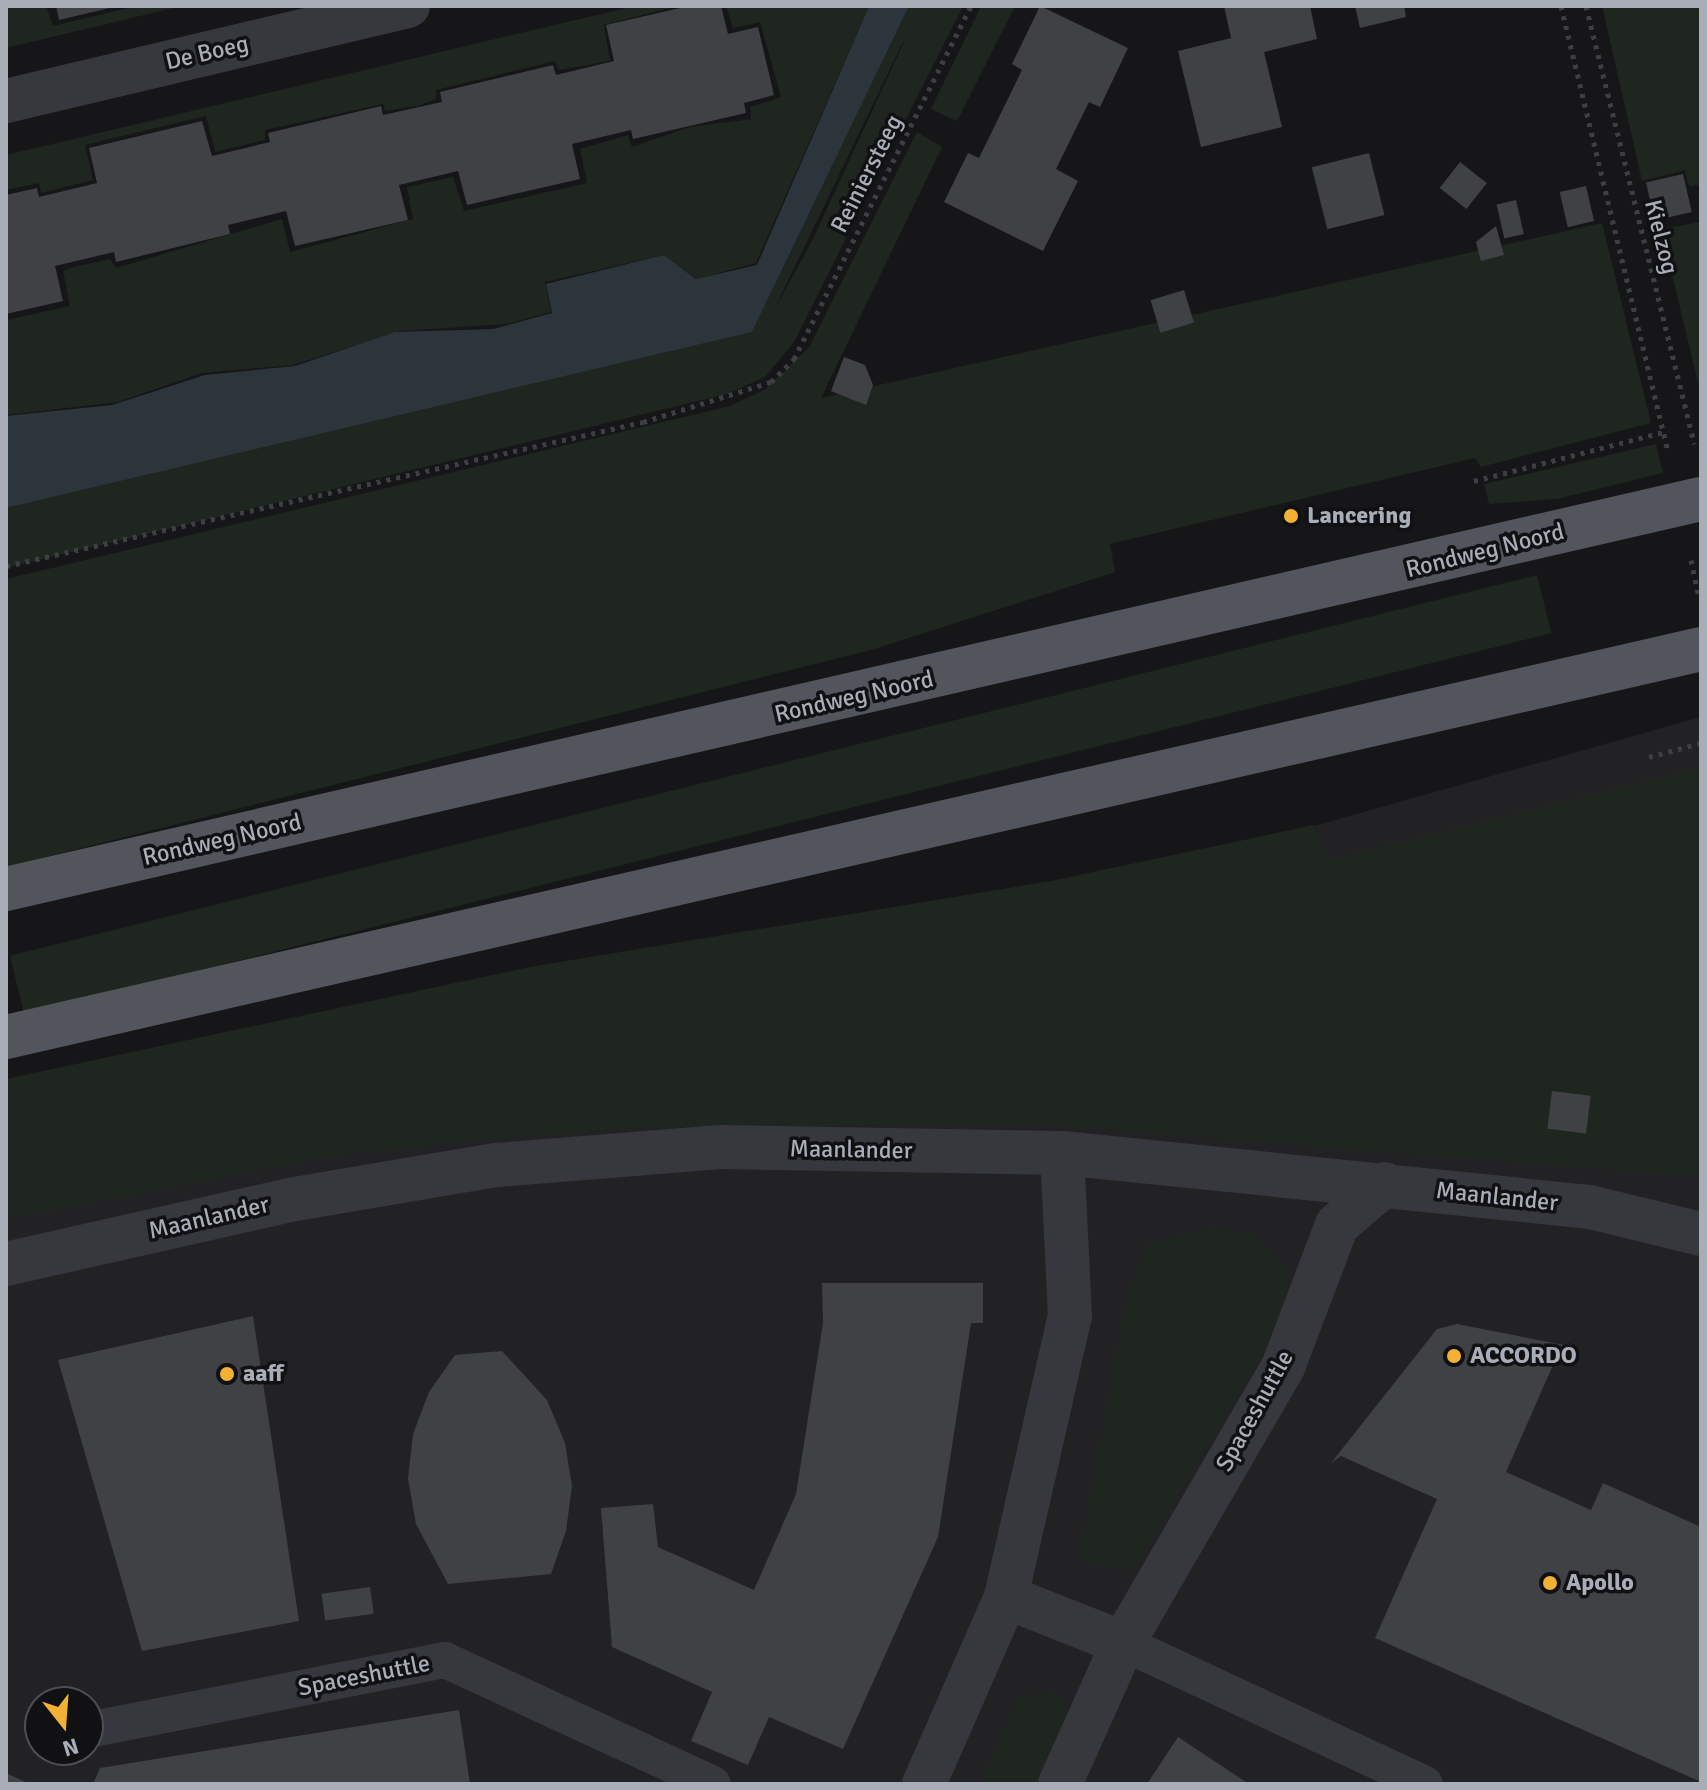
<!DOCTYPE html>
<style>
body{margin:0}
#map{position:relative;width:1707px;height:1790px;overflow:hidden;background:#161618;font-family:Signika,sans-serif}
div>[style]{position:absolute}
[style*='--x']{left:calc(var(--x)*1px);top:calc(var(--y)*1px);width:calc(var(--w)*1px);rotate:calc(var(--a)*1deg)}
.built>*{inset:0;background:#222225}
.green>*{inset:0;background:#1e261f;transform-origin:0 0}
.water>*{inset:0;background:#2c353c}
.building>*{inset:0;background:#404145;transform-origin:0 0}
.path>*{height:5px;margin-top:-2.5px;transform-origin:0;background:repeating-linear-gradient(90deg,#3d3f44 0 4px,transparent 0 10px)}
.service>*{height:36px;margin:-18px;padding:0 18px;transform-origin:18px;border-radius:18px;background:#37383d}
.minor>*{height:44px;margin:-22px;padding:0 22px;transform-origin:22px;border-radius:22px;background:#37383d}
.primary>*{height:44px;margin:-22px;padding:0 22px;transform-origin:22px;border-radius:22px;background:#53555c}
.dots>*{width:22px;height:22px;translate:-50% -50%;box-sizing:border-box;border:4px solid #111113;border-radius:50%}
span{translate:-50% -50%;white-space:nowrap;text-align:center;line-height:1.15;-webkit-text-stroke:7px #111113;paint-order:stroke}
.street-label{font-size:24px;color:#a8adb8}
.poi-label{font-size:24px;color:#a8adb8;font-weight:700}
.left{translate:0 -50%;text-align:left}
.frame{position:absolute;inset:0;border:8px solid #a8adb8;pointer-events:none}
.north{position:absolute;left:24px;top:1686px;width:80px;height:80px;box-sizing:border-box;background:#111113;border:2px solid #4d4f55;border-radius:50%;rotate:163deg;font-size:22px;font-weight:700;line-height:32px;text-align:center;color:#a8adb8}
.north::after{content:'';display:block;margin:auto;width:28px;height:36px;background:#f2b134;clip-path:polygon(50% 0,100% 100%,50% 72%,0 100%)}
</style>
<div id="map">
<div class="built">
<i style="clip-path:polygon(evenodd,1701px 717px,1701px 1784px,6px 1784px,6px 1158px,630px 1019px,1701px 717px,40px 1702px,88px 1702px,88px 1750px,40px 1750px,40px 1702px)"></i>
</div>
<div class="green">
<i style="clip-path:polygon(6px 6px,46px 6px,53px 26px,136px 6px,182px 6px,6px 48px)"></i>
<i style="clip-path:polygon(635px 6px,677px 6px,604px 25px,610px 61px,559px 70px,555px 61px,436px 90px,436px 99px,417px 106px,385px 111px,383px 104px,265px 130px,265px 140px,215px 152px,206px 116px,85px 145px,93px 180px,41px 193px,39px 183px,6px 190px,6px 155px)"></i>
<i style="clip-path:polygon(726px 6px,869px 6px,756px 263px,697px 279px,664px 255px,545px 282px,551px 312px,507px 324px,400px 331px,293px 365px,202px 373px,118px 402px,6px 415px,6px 320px,70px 306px,63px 271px,73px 267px,110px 259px,116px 268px,282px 219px,290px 252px,413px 219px,407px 187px,453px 177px,464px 211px,587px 183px,580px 149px,628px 135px,632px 147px,690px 127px,751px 119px,750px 107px,781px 97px,760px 22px,733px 28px)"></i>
<i style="clip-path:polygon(evenodd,909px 6px,963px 6px,794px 342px,765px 377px,727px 394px,6px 568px,6px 508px,752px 332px,909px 6px,904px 42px,813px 239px,773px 312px,903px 42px,904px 42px)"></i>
<i style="clip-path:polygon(981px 6px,1015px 6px,957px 121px,931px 109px)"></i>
<i style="clip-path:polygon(1602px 6px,1701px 6px,1701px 184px,1689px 187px,1685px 170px,1642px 181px)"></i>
<i style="clip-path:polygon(917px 132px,942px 147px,821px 398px,1602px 223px,1651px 423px,1481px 467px,1475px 458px,1110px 544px,1115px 572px,871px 650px,6px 867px,6px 579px,730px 406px,766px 389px,809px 347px)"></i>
<i style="clip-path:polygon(1701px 222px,1701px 395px,1661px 229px)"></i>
<i style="clip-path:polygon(1656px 444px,1663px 473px,1557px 499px,1489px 504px,1484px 484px)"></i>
<i style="left:1537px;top:575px;width:60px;height:1574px;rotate:76deg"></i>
<i style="clip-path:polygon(1701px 767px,1701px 1177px,1053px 1125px,629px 1127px,348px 1153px,6px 1219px,6px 1079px,530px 967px,1051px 881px,1314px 825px,1328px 860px)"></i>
<i style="clip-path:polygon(1212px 1228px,1252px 1235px,1282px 1261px,1290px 1287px,1264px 1351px,1132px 1570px,1086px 1563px,1081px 1550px,1127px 1296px,1148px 1244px)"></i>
<i style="clip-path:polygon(1055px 1693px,1069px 1710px,1042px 1784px,980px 1784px,1019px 1696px)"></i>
</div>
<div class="water">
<i style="clip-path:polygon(869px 6px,909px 6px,752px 332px,6px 508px,6px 416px,112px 405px,205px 375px,295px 366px,395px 332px,493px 329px,552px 313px,546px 284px,664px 255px,696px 279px,757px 265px)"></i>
</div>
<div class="building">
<i style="clip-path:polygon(56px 6px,114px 6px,114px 7px,59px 20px)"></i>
<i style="clip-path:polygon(689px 6px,721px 6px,728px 34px,758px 27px,774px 95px,744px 103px,746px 113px,633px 139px,631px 130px,572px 144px,580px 179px,523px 192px,467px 205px,458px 171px,399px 185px,408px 220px,295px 246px,286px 211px,228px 225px,230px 234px,116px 262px,114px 252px,55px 266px,63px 301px,6px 314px,6px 195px,37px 188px,39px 197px,97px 183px,89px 148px,202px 121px,212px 156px,270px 142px,268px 133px,381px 106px,383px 115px,442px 102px,440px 92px,553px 65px,556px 75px,614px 61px,606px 25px)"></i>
<i style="clip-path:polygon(1040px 6px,1128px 48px,1100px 107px,1089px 102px,1056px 169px,1078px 181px,1043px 251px,944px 202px,968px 153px,979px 158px,1022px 70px,1012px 64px)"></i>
<i style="clip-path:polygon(1224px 6px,1310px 6px,1317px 39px,1264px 52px,1282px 127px,1201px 147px,1178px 51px,1231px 38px)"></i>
<i style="clip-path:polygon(1355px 6px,1404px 6px,1406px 17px,1360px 28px)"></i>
<i style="left:1369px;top:153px;width:64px;height:59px;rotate:76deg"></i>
<i style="left:1460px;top:162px;width:34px;height:33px;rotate:38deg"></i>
<i style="left:1683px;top:174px;width:39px;height:38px;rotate:77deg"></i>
<i style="left:1586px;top:186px;width:36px;height:27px;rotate:77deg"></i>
<i style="left:1516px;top:200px;width:35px;height:20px;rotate:77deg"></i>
<i style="clip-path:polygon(1496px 226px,1504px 255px,1481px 261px,1476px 242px)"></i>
<i style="left:1184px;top:290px;width:34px;height:35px;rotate:73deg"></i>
<i style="clip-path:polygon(844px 357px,865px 365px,873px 385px,866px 405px,831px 391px)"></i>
<i style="left:1552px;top:1091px;width:39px;height:38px;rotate:7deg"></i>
<i style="clip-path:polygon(822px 1283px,983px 1283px,983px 1323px,971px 1323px,938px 1537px,843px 1749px,769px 1717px,748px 1765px,691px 1741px,712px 1692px,612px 1647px,601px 1508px,653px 1504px,658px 1547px,754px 1590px,796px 1494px,823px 1323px)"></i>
<i style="clip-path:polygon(253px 1316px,299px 1621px,142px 1651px,58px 1360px)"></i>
<i style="clip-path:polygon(1457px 1324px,1569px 1346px,1560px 1349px,1506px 1472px,1591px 1510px,1603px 1483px,1701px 1527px,1701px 1782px,1375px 1638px,1437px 1499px,1341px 1456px,1331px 1463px,1437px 1329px)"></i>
<i style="clip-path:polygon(502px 1351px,547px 1400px,565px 1443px,572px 1486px,566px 1531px,551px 1574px,448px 1584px,416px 1524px,408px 1479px,413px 1434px,429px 1392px,455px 1355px)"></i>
<i style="left:370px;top:1587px;width:27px;height:49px;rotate:82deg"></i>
<i style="clip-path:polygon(459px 1710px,470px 1784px,93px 1784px,100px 1768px)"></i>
<i style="clip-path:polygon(1178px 1737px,1249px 1784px,1147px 1784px)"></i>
<i style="clip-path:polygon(6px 1773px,30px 1784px,6px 1784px)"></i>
</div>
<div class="path">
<i style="--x:1561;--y:6;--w:456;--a:76.5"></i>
<i style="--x:1586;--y:6;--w:451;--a:76.1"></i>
<i style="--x:1474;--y:481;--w:195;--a:-14.5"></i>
<i style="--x:1691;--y:560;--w:34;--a:78"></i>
<i style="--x:6;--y:566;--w:653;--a:-12.74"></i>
<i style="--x:643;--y:422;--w:134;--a:-17.4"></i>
<i style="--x:771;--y:382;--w:33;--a:-45"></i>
<i style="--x:794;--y:359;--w:395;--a:-63.4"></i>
<i style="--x:1649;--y:757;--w:54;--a:-15.1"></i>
</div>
<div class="service">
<i style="--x:1123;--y:1643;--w:333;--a:25"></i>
<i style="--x:88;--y:1730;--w:364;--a:-11.1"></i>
<i style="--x:445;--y:1660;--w:295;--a:24.8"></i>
</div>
<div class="minor">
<i style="--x:6;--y:101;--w:413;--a:-13.3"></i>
<i style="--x:6;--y:1264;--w:290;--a:-12.7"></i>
<i style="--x:289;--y:1200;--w:211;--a:-9.6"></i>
<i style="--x:497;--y:1165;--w:224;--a:-4.6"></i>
<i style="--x:720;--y:1147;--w:342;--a:1"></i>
<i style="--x:1062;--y:1153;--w:531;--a:5.84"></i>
<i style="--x:1590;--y:1207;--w:114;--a:13.7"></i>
<i style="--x:1006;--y:1597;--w:126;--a:21.5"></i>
<i style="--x:924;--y:1784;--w:204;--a:-66.3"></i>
<i style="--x:1006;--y:1597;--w:288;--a:-77.2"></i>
<i style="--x:1070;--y:1316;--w:163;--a:-92.8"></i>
<i style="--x:1060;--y:1784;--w:154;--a:-65.9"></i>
<i style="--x:1123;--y:1643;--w:319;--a:-59.9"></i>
<i style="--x:1283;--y:1367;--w:152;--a:-69.2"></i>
<i style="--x:1337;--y:1225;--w:63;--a:-40.5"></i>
</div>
<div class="primary">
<i style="--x:6;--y:889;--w:1739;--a:-12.96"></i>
<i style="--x:6;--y:1037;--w:1739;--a:-12.89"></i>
</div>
<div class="dots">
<i style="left:1291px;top:516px;background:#f2b134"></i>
<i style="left:1454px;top:1356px;background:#f2b134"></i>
<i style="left:227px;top:1374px;background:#f2b134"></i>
<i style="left:1550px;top:1583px;background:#f2b134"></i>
</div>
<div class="street-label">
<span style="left:207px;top:53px;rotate:-13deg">De Boeg</span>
<span style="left:867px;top:174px;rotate:-63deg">Reiniersteeg</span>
<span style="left:1661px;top:237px;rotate:76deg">Kielzog</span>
<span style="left:1485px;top:551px;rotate:-14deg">Rondweg Noord</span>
<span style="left:854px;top:697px;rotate:-13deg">Rondweg Noord</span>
<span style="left:222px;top:840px;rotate:-13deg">Rondweg Noord</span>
<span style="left:851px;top:1150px;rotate:1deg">Maanlander</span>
<span style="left:1497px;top:1197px;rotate:6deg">Maanlander</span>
<span style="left:209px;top:1218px;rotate:-13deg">Maanlander</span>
<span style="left:1255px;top:1411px;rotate:-61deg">Spaceshuttle</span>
<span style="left:364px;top:1676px;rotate:-11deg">Spaceshuttle</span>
</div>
<div class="poi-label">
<span class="left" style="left:1307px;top:516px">Lancering</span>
<span class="left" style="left:1470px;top:1356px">ACCORDO</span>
<span class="left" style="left:243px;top:1374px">aaff</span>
<span class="left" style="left:1566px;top:1583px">Apollo</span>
</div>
<div class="frame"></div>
<div class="north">N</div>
</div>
